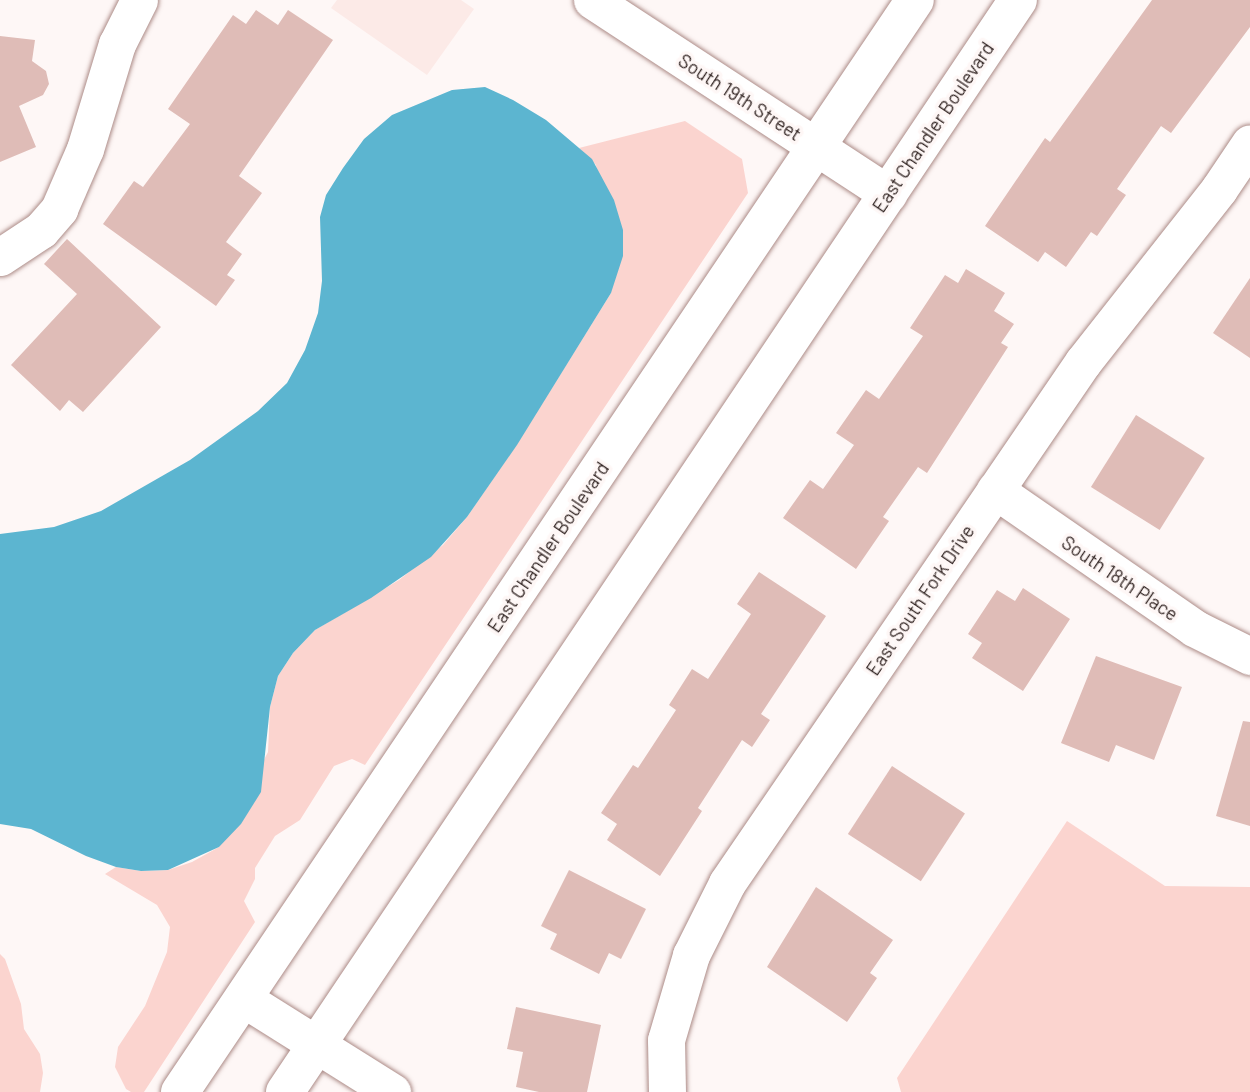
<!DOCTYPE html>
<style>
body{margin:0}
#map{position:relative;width:1250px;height:1092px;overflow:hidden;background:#fef7f6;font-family:Barlow,sans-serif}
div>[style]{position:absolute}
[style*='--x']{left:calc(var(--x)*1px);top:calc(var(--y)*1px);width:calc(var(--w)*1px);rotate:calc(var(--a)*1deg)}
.built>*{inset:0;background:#fceae7}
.green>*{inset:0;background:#fbd4cf}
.water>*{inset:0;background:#5cb5d0}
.building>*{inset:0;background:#dfbcb7;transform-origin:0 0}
.roads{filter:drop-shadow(0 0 2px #ac8b87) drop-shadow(0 0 2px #ac8b87)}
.minor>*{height:37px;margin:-18.5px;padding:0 18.5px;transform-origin:18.5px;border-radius:18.5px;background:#fff}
.major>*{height:38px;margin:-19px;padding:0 19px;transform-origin:19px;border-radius:19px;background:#fff}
span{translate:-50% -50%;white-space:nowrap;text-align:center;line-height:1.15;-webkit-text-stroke:7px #fef7f6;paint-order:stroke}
.street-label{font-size:19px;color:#342725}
</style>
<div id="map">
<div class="built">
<i style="clip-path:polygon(337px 0,461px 0,474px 9px,427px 75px,331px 8px)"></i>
</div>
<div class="green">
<i style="clip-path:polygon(685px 121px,742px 159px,748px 193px,365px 765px,352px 759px,334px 766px,300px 820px,275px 836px,255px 868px,255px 879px,244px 901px,255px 922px,144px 1092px,131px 1092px,126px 1089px,115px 1067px,118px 1047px,145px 1006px,167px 952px,170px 927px,157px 905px,105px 874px,116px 867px,141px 871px,168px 870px,192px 862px,219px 847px,268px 752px,270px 707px,278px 676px,293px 653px,315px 630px,399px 580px,443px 545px,467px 517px,517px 444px,611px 293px,596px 165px,579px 148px)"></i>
<i style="clip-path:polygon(1067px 821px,1165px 886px,1250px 887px,1250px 1092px,901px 1092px,897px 1078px)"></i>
<i style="clip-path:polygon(0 954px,5px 959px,21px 1004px,24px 1029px,40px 1054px,43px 1073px,40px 1092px,0 1092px)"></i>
</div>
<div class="water">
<i style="clip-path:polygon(485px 87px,513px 100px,546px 120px,592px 159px,614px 200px,623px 230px,623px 256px,611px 293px,517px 445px,467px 517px,431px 557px,371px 598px,315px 630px,293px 653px,278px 676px,270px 707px,261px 792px,241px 824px,219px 847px,168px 870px,141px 871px,116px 867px,86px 856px,31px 829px,0 824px,0 534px,54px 527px,101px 511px,190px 460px,258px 411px,287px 383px,305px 350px,318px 313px,322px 281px,320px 217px,326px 195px,343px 168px,364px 139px,392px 115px,452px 90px)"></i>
</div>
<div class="building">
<i style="clip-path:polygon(1152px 0,1250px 0,1250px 27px,1171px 133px,1161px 126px,1117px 189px,1126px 195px,1097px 236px,1091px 232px,1066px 267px,1045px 252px,1038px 262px,985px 226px,1045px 138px,1050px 142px)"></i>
<i style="clip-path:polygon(256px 10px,278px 25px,288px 10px,333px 40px,239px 176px,262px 193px,226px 242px,242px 254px,227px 275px,235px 280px,216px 306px,103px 224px,134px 181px,143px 187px,190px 124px,168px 109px,233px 15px,246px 24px)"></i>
<i style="clip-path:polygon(0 36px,35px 40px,32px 61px,46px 71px,49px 84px,43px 95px,19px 106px,36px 147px,0 162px)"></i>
<i style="clip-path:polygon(67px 239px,161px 327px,83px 412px,69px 400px,60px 411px,11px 365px,77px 294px,44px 264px)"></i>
<i style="clip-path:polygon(966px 269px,1005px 293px,994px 311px,1014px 324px,1001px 343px,1008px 347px,927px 473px,918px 467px,883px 517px,889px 521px,856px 569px,783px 518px,810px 480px,823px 489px,854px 445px,836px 433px,866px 390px,879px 399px,923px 336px,910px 328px,945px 275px,958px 283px)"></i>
<i style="clip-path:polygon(1250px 278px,1250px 358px,1213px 333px)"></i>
<i style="left:1136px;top:415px;width:81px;height:85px;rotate:32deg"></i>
<i style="clip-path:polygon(759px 572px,826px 616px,761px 714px,770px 720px,752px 747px,742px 740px,698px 808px,702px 811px,660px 876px,607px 840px,617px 824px,601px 813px,633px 765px,638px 768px,676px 710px,669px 705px,692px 669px,708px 679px,751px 614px,737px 604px)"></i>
<i style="clip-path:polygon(1023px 588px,1070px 619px,1023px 691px,972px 658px,982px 643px,968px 634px,997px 590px,1015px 601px)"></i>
<i style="clip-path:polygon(1096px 656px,1182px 687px,1154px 760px,1116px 745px,1109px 762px,1061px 743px)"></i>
<i style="clip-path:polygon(1243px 721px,1250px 722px,1250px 826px,1216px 816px)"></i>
<i style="left:892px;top:766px;width:87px;height:81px;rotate:33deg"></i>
<i style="clip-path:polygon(569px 870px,646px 909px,621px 959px,609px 953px,599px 974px,550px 949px,557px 934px,541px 926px)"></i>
<i style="clip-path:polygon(816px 887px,893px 940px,870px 973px,877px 978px,847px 1022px,767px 967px)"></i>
<i style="clip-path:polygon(516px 1007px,601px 1025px,587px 1092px,539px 1092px,516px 1087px,523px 1052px,507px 1049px)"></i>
</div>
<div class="roads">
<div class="minor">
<i style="--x:592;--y:0;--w:354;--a:33.2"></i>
<i style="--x:0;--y:257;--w:49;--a:-33.4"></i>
<i style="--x:41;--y:230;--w:28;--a:-49"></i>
<i style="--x:59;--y:209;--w:65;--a:-66.6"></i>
<i style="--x:85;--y:149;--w:110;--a:-73.1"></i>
<i style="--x:117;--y:44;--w:49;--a:-63.4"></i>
<i style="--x:995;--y:490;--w:242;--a:34.7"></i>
<i style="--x:1194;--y:628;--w:63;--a:26.6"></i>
<i style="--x:244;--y:999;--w:175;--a:32.1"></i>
<i style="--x:667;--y:1092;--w:52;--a:-91.1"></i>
<i style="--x:666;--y:1040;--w:89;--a:-73.6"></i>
<i style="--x:691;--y:955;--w:80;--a:-63.4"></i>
<i style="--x:727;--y:883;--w:631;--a:-55.66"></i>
<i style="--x:1083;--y:362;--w:220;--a:-51.8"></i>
<i style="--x:1219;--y:189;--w:55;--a:-56"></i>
</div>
<div class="major">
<i style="--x:180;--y:1092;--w:1316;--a:-56.06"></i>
<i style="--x:285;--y:1092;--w:1315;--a:-56.13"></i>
</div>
</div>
<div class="street-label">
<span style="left:740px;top:97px;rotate:33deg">South 19th Street</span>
<span style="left:933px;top:127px;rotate:-56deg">East Chandler Boulevard</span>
<span style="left:548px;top:547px;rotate:-56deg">East Chandler Boulevard</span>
<span style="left:1120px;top:578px;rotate:34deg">South 18th Place</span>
<span style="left:920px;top:600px;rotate:-56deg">East South Fork Drive</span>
</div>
</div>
